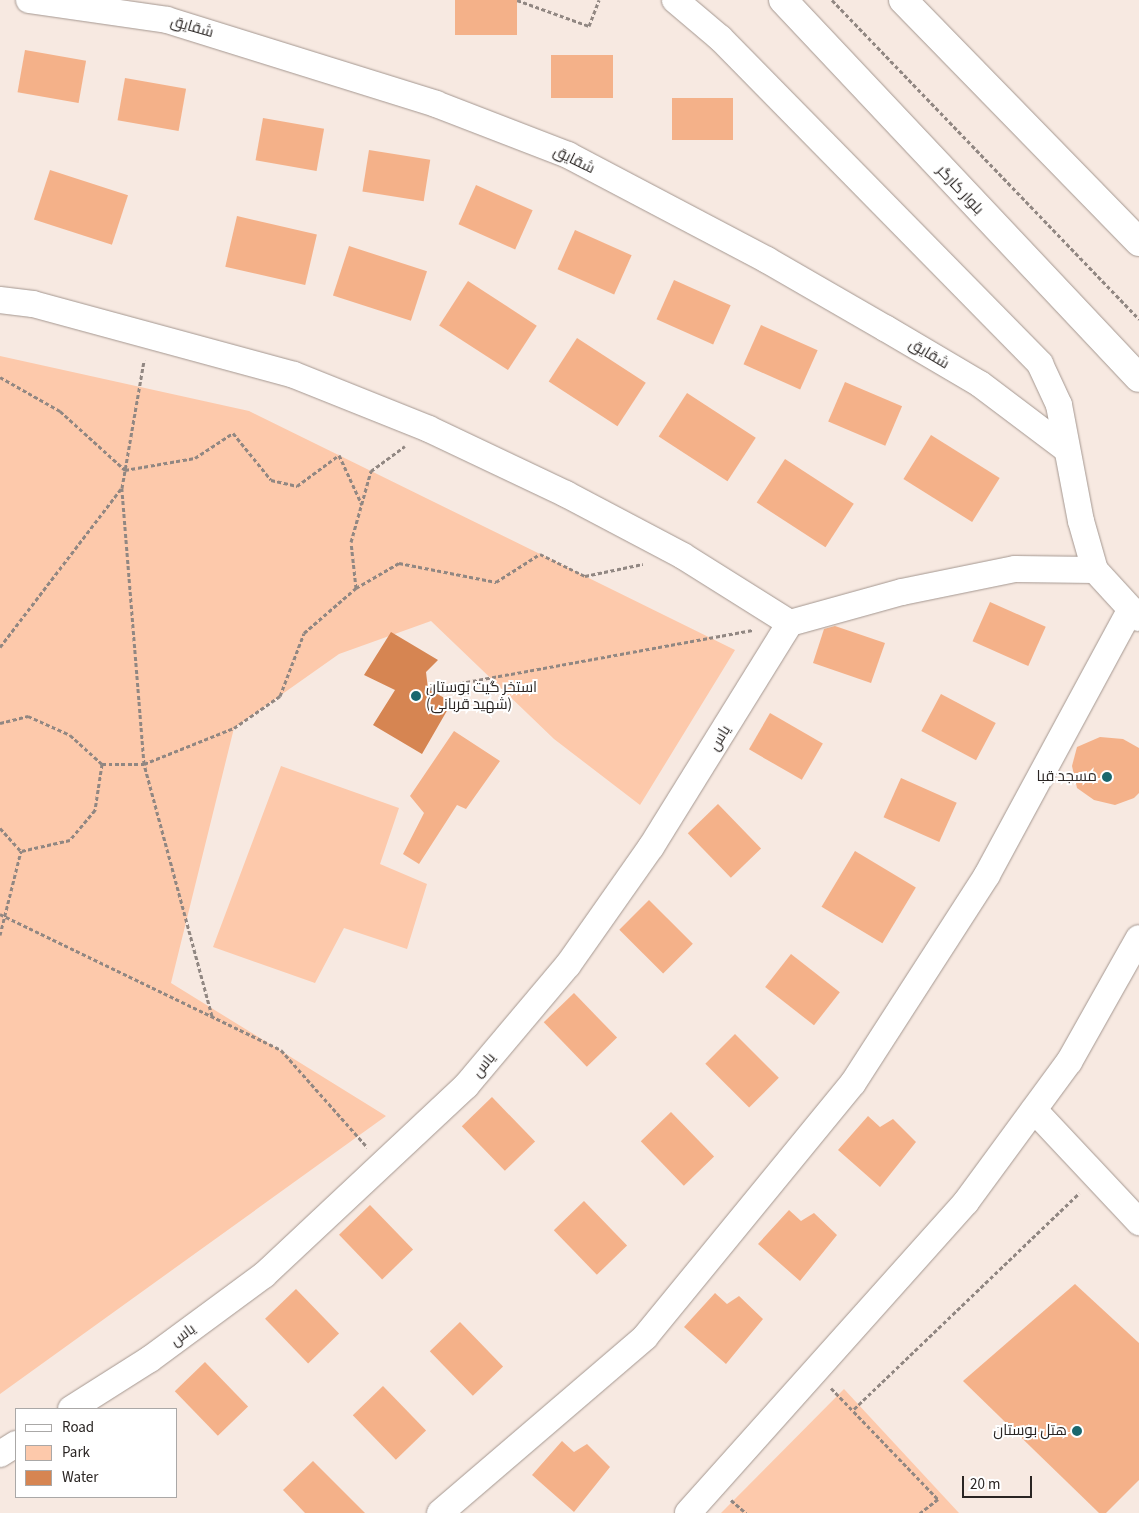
<!DOCTYPE html>
<meta charset="utf-8">
<style>
body{margin:0}
#map{position:relative;width:1139px;height:1513px;overflow:hidden;background:#f7e9e1;font-family:"Source Sans 3",Cairo,sans-serif}
div>[style]{position:absolute}
[style*='--x']{left:calc(var(--x)*1px);top:calc(var(--y)*1px);width:calc(var(--w)*1px);rotate:calc(var(--a)*1deg)}
.green>*{inset:0;background:#fdc9ab}
.water>*{inset:0;background:#d68552}
.building>*{inset:0;background:#f4b189;transform-origin:0 0}
.path>*{height:3px;margin-top:-1.5px;transform-origin:0;background:repeating-linear-gradient(90deg,#918782 0 4px,transparent 0 6.5px)}
.roads{filter:drop-shadow(0 0 1px #a49790) drop-shadow(0 0 1px #a49790)}
.minor>*{height:26px;margin:-13px;padding:0 13px;transform-origin:13px;border-radius:13px;background:#fff}
.secondary>*{height:28px;margin:-14px;padding:0 14px;transform-origin:14px;border-radius:14px;background:#fff}
.dots>*{width:14px;height:14px;translate:-50% -50%;box-sizing:border-box;border:2px solid #fff;border-radius:50%}
span{translate:-50% -50%;white-space:nowrap;text-align:center;line-height:1.15;-webkit-text-stroke:4px #fff;paint-order:stroke}
.street-label{font-size:15px;color:#2a2523}
.poi-label{font-size:15px;color:#2a2523}
.left{translate:0 -50%;text-align:left}
.right{translate:-100% -50%;text-align:right}
.legend{position:absolute;left:15px;top:1408px;width:162px;height:90px;box-sizing:border-box;background:#fff;border:1px solid #aaa8a7;margin:0;padding:6px 9px;list-style:none;font-size:15px;color:#2a2523}
.legend li{display:flex;align-items:center;gap:10px;height:25px}
.legend b{width:25px;border:1px solid #aaa8a7}
.scale{position:absolute;left:962px;top:1476px;width:70px;height:22px;box-sizing:border-box;border:2px solid #2a2523;border-top:0;padding-left:6px;font-size:15px;line-height:18px;white-space:nowrap;color:#2a2523;-webkit-text-stroke:4px #fff;paint-order:stroke}
</style>
<div id="map">
<div class="green">
<i style="clip-path:polygon(0 356px,249px 411px,735px 650px,640px 805px,554px 739px,431px 621px,339px 654px,234px 728px,171px 983px,386px 1116px,0 1394px)"></i>
<i style="clip-path:polygon(281px 766px,399px 808px,380px 864px,427px 884px,407px 949px,344px 928px,315px 983px,213px 947px)"></i>
<i style="clip-path:polygon(844px 1389px,959px 1513px,721px 1513px)"></i>
</div>
<div class="water">
<i style="clip-path:polygon(391px 632px,438px 660px,426px 672px,428px 689px,452px 702px,422px 754px,373px 725px,395px 690px,364px 675px)"></i>
</div>
<div class="building">
<i style="left:455px;top:0;width:62px;height:35px"></i>
<i style="left:25px;top:50px;width:62px;height:43px;rotate:10deg"></i>
<i style="left:551px;top:55px;width:62px;height:43px"></i>
<i style="left:125px;top:78px;width:62px;height:43px;rotate:10deg"></i>
<i style="left:672px;top:98px;width:61px;height:42px"></i>
<i style="left:263px;top:118px;width:62px;height:43px;rotate:10deg"></i>
<i style="left:369px;top:150px;width:62px;height:42px;rotate:9deg"></i>
<i style="left:50px;top:170px;width:82px;height:52px;rotate:18deg"></i>
<i style="left:476px;top:185px;width:62px;height:43px;rotate:24deg"></i>
<i style="left:237px;top:216px;width:82px;height:52px;rotate:13deg"></i>
<i style="left:575px;top:230px;width:62px;height:43px;rotate:24deg"></i>
<i style="left:349px;top:246px;width:82px;height:52px;rotate:18deg"></i>
<i style="left:674px;top:280px;width:62px;height:43px;rotate:24deg"></i>
<i style="left:468px;top:281px;width:82px;height:53px;rotate:33deg"></i>
<i style="left:761px;top:325px;width:62px;height:43px;rotate:24deg"></i>
<i style="left:577px;top:338px;width:82px;height:52px;rotate:33deg"></i>
<i style="left:845px;top:382px;width:62px;height:43px;rotate:23deg"></i>
<i style="left:687px;top:393px;width:82px;height:52px;rotate:33deg"></i>
<i style="left:931px;top:435px;width:81px;height:52px;rotate:32deg"></i>
<i style="left:785px;top:459px;width:82px;height:52px;rotate:33deg"></i>
<i style="left:990px;top:602px;width:61px;height:43px;rotate:24deg"></i>
<i style="clip-path:polygon(835px 626px,885px 643px,871px 683px,813px 663px,824px 629px)"></i>
<i style="left:941px;top:694px;width:62px;height:42px;rotate:28deg"></i>
<i style="left:770px;top:713px;width:61px;height:42px;rotate:30deg"></i>
<i style="clip-path:polygon(454px 731px,500px 761px,466px 809px,457px 805px,419px 864px,403px 854px,424px 813px,410px 796px)"></i>
<i style="clip-path:polygon(1100px 737px,1123px 739px,1139px 748px,1139px 793px,1134px 798px,1115px 805px,1094px 800px,1077px 788px,1072px 766px,1077px 747px)"></i>
<i style="left:901px;top:778px;width:61px;height:43px;rotate:24deg"></i>
<i style="left:718px;top:804px;width:62px;height:42px;rotate:46deg"></i>
<i style="left:855px;top:851px;width:71px;height:65px;rotate:31deg"></i>
<i style="left:649px;top:900px;width:62px;height:42px;rotate:45deg"></i>
<i style="left:791px;top:954px;width:62px;height:42px;rotate:38deg"></i>
<i style="left:574px;top:993px;width:62px;height:42px;rotate:46deg"></i>
<i style="left:735px;top:1034px;width:62px;height:42px;rotate:45deg"></i>
<i style="left:492px;top:1097px;width:62px;height:42px;rotate:46deg"></i>
<i style="left:671px;top:1112px;width:62px;height:42px;rotate:46deg"></i>
<i style="clip-path:polygon(868px 1116px,880px 1127px,893px 1119px,916px 1142px,880px 1187px,838px 1150px)"></i>
<i style="left:584px;top:1201px;width:62px;height:42px;rotate:46deg"></i>
<i style="left:370px;top:1205px;width:62px;height:43px;rotate:46deg"></i>
<i style="clip-path:polygon(789px 1210px,801px 1221px,814px 1213px,837px 1235px,800px 1281px,758px 1244px)"></i>
<i style="clip-path:polygon(1075px 1284px,1139px 1343px,1139px 1480px,1106px 1513px,1099px 1513px,963px 1381px)"></i>
<i style="left:296px;top:1289px;width:62px;height:43px;rotate:46deg"></i>
<i style="clip-path:polygon(715px 1293px,727px 1304px,739px 1296px,763px 1319px,726px 1364px,684px 1327px)"></i>
<i style="left:460px;top:1322px;width:62px;height:42px;rotate:46deg"></i>
<i style="left:205px;top:1362px;width:62px;height:42px;rotate:46deg"></i>
<i style="left:383px;top:1386px;width:62px;height:42px;rotate:46deg"></i>
<i style="clip-path:polygon(562px 1441px,574px 1452px,587px 1444px,610px 1467px,574px 1512px,532px 1475px)"></i>
<i style="clip-path:polygon(313px 1461px,365px 1513px,305px 1513px,283px 1490px)"></i>
</div>
<div class="path">
<i style="--x:517;--y:0;--w:77;--a:19.9"></i>
<i style="--x:589;--y:26;--w:28;--a:-69"></i>
<i style="--x:832;--y:0;--w:443;--a:46.1"></i>
<i style="--x:0;--y:377;--w:69;--a:29.5"></i>
<i style="--x:60;--y:411;--w:88;--a:42.2"></i>
<i style="--x:125;--y:470;--w:71;--a:-9.7"></i>
<i style="--x:195;--y:458;--w:45;--a:-33.3"></i>
<i style="--x:233;--y:433;--w:60;--a:51"></i>
<i style="--x:271;--y:480;--w:27;--a:13"></i>
<i style="--x:297;--y:486;--w:52;--a:-36.4"></i>
<i style="--x:339;--y:455;--w:55;--a:65.3"></i>
<i style="--x:356;--y:588;--w:46;--a:-96.2"></i>
<i style="--x:351;--y:542;--w:74;--a:-74.3"></i>
<i style="--x:371;--y:471;--w:42;--a:-36.3"></i>
<i style="--x:0;--y:647;--w:199;--a:-52.6"></i>
<i style="--x:428;--y:689;--w:330;--a:-10.3"></i>
<i style="--x:0;--y:723;--w:29;--a:-14"></i>
<i style="--x:28;--y:716;--w:46;--a:24.3"></i>
<i style="--x:70;--y:735;--w:43;--a:42.2"></i>
<i style="--x:102;--y:764;--w:47;--a:98.7"></i>
<i style="--x:95;--y:810;--w:39;--a:130"></i>
<i style="--x:70;--y:840;--w:50;--a:167.3"></i>
<i style="--x:102;--y:764;--w:42;--a:0"></i>
<i style="--x:144;--y:764;--w:277;--a:-94.6"></i>
<i style="--x:122;--y:488;--w:130;--a:-80.2"></i>
<i style="--x:0;--y:828;--w:31;--a:48"></i>
<i style="--x:0;--y:914;--w:312;--a:25.8"></i>
<i style="--x:281;--y:1050;--w:130;--a:48.4"></i>
<i style="--x:0;--y:935;--w:87;--a:-76"></i>
<i style="--x:212;--y:1016;--w:261;--a:-105.1"></i>
<i style="--x:144;--y:764;--w:97;--a:-21.8"></i>
<i style="--x:234;--y:728;--w:56;--a:-34.8"></i>
<i style="--x:280;--y:696;--w:67;--a:-69.1"></i>
<i style="--x:304;--y:633;--w:69;--a:-40.9"></i>
<i style="--x:356;--y:588;--w:50;--a:-30.2"></i>
<i style="--x:399;--y:563;--w:99;--a:11.1"></i>
<i style="--x:496;--y:582;--w:52;--a:-32.5"></i>
<i style="--x:540;--y:554;--w:50;--a:26.1"></i>
<i style="--x:585;--y:576;--w:59;--a:-11.7"></i>
<i style="--x:831;--y:1388;--w:154;--a:46.1"></i>
<i style="--x:938;--y:1499;--w:23;--a:142"></i>
<i style="--x:854;--y:1409;--w:312;--a:-43.8"></i>
<i style="--x:731;--y:1500;--w:20;--a:41"></i>
</div>
<div class="roads">
<div class="minor">
<i style="--x:29;--y:0;--w:139;--a:8.2"></i>
<i style="--x:167;--y:20;--w:282;--a:17.3"></i>
<i style="--x:436;--y:104;--w:142;--a:21.1"></i>
<i style="--x:568;--y:155;--w:225;--a:27.8"></i>
<i style="--x:767;--y:260;--w:136;--a:30"></i>
<i style="--x:885;--y:328;--w:110;--a:30.5"></i>
<i style="--x:980;--y:384;--w:106;--a:37"></i>
<i style="--x:675;--y:0;--w:59;--a:40.2"></i>
<i style="--x:720;--y:38;--w:457;--a:45.5"></i>
<i style="--x:1040;--y:364;--w:45;--a:65.1"></i>
<i style="--x:1059;--y:405;--w:118;--a:79.3"></i>
<i style="--x:1081;--y:521;--w:51;--a:74.1"></i>
<i style="--x:1095;--y:570;--w:65;--a:47.5"></i>
<i style="--x:0;--y:300;--w:33;--a:7"></i>
<i style="--x:33;--y:304;--w:270;--a:15.2"></i>
<i style="--x:294;--y:375;--w:145;--a:21.8"></i>
<i style="--x:429;--y:429;--w:152;--a:25.4"></i>
<i style="--x:566;--y:494;--w:132;--a:27.9"></i>
<i style="--x:683;--y:556;--w:126;--a:32.1"></i>
<i style="--x:790;--y:623;--w:116;--a:-15.5"></i>
<i style="--x:902;--y:592;--w:115;--a:-11.5"></i>
<i style="--x:1015;--y:569;--w:80;--a:0.7"></i>
<i style="--x:1034;--y:1110;--w:154;--a:46.8"></i>
<i style="--x:71;--y:1409;--w:93;--a:-32.3"></i>
<i style="--x:150;--y:1359;--w:142;--a:-36.4"></i>
<i style="--x:264;--y:1275;--w:277;--a:-43.1"></i>
<i style="--x:466;--y:1086;--w:158;--a:-49.9"></i>
<i style="--x:568;--y:965;--w:144;--a:-54.9"></i>
<i style="--x:651;--y:847;--w:264;--a:-58.2"></i>
<i style="--x:0;--y:1454;--w:19;--a:-32"></i>
<i style="--x:440;--y:1513;--w:270;--a:-40.6"></i>
<i style="--x:645;--y:1337;--w:328;--a:-50.7"></i>
<i style="--x:853;--y:1083;--w:247;--a:-57.2"></i>
<i style="--x:987;--y:875;--w:302;--a:-61.6"></i>
<i style="--x:688;--y:1513;--w:417;--a:-48.2"></i>
<i style="--x:966;--y:1202;--w:174;--a:-53.7"></i>
<i style="--x:1069;--y:1062;--w:142;--a:-60.6"></i>
</div>
<div class="secondary">
<i style="--x:783;--y:0;--w:519;--a:46.72"></i>
<i style="--x:903;--y:0;--w:338;--a:45.7"></i>
</div>
</div>
<div class="dots">
<i style="left:416px;top:696px;background:#1a676d"></i>
<i style="left:1107px;top:777px;background:#1a676d"></i>
<i style="left:1077px;top:1431px;background:#1a676d"></i>
</div>
<div class="street-label">
<span style="left:192px;top:27px;rotate:16deg">شقایق</span>
<span style="left:574px;top:160px;rotate:26deg">شقایق</span>
<span style="left:960px;top:190px;rotate:47deg">بلوار کارگر</span>
<span style="left:929px;top:354px;rotate:31deg">شقایق</span>
<span style="left:720px;top:738px;rotate:-58deg">یاس</span>
<span style="left:484px;top:1065px;rotate:-50deg">یاس</span>
<span style="left:183px;top:1335px;rotate:-36deg">یاس</span>
</div>
<div class="poi-label">
<span class="left" style="left:426px;top:696px">استخر گیت بوستان<br>(شهید قربانی)</span>
<span class="right" style="left:1097px;top:777px">مسجد قبا</span>
<span class="right" style="left:1067px;top:1431px">هتل بوستان</span>
</div>
<ul class="legend">
<li><b style="height:6px;background:#fff"></b>Road</li>
<li><b style="height:14px;background:#fdc9ab"></b>Park</li>
<li><b style="height:14px;background:#d68552"></b>Water</li>
</ul>
<div class="scale">20 m</div>
</div>
